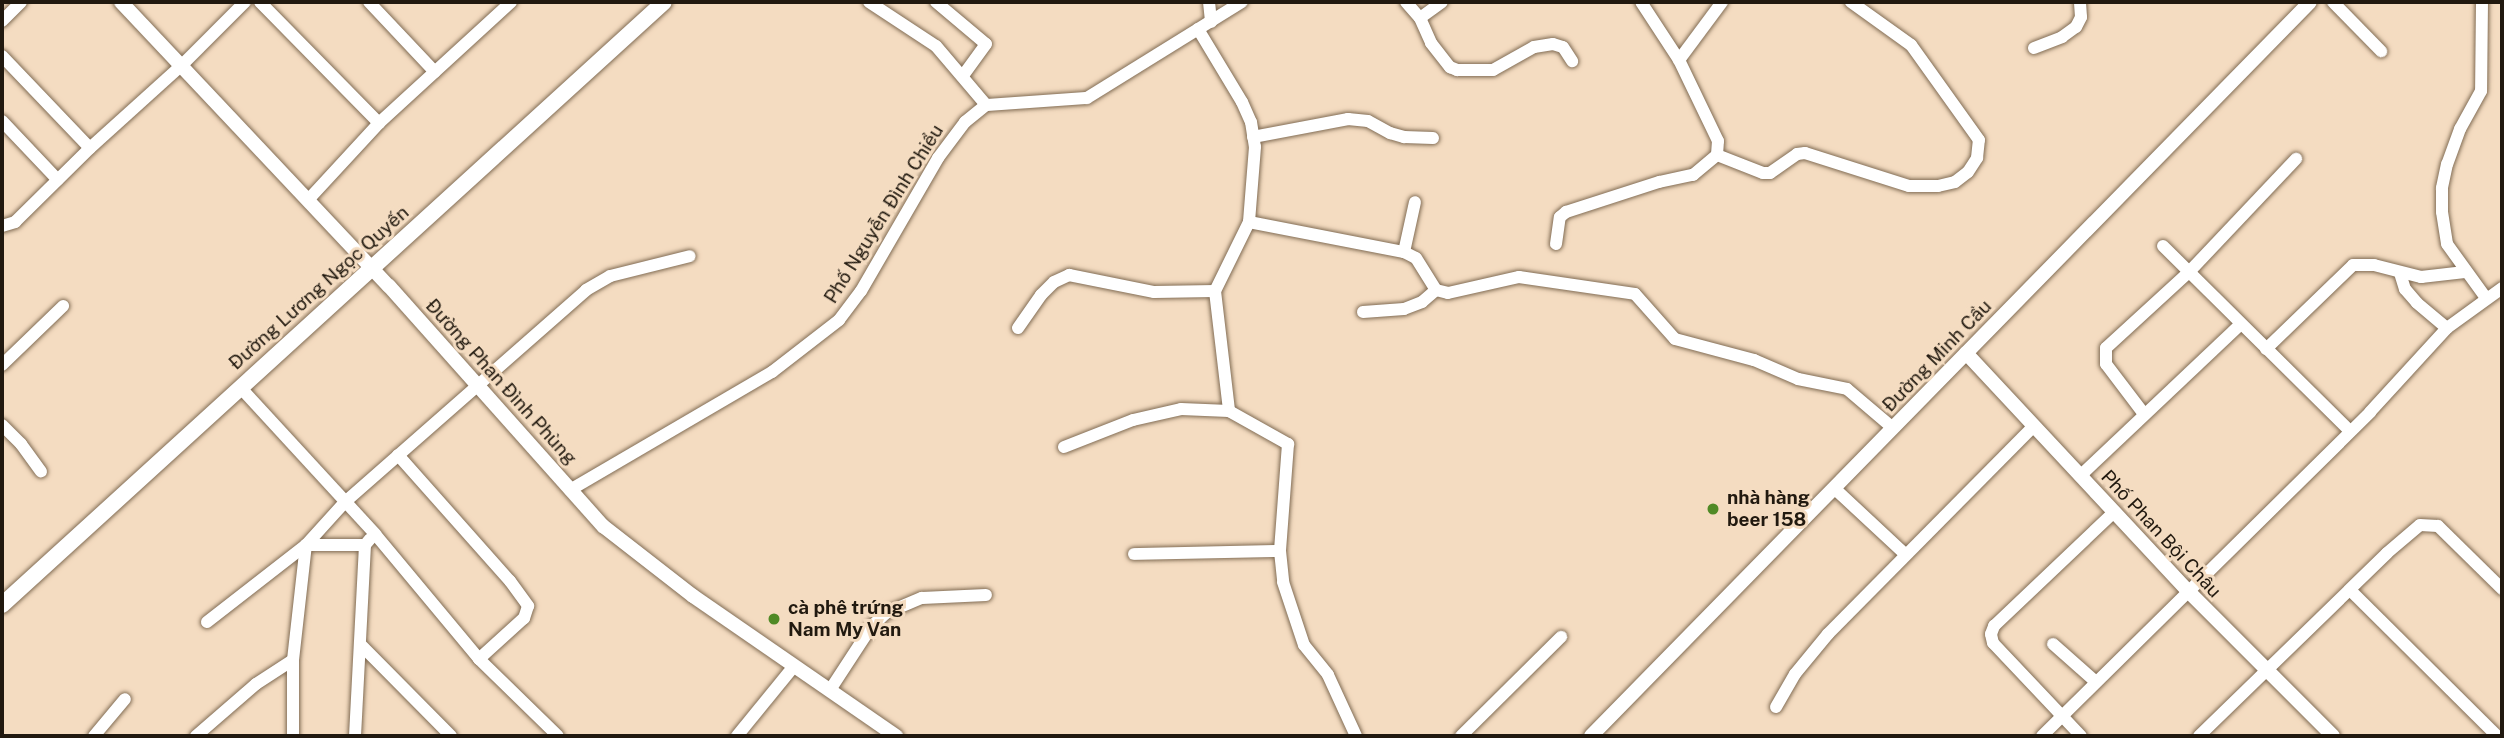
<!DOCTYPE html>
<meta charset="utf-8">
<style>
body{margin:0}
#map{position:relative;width:2504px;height:738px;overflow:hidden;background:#f4dcc1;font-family:"Public Sans",sans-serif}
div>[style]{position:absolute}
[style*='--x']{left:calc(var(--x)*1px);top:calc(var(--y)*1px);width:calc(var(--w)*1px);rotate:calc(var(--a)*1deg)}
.roads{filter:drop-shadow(0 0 2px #816c54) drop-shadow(0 0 2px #816c54)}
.minor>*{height:12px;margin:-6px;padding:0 6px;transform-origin:6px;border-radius:6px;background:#fff}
.tertiary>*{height:14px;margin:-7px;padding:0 7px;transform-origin:7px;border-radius:7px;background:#fff}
.secondary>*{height:16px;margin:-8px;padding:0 8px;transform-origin:8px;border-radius:8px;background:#fff}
.dots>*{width:19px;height:19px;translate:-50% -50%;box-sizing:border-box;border:4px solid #f4dcc1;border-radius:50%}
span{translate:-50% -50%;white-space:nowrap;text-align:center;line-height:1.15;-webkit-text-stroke:6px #f4dcc1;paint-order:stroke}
.street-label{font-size:19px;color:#21190f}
.poi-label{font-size:19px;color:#21190f;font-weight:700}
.left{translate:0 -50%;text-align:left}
.frame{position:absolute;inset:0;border:4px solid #21190f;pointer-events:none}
</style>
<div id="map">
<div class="roads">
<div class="minor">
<i style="--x:260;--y:2;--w:170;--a:45.5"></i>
<i style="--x:369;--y:2;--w:96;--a:46.7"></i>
<i style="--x:869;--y:2;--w:80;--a:33.3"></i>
<i style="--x:936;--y:46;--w:77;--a:49.7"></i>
<i style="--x:936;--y:2;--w:65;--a:40"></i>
<i style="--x:986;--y:44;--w:39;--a:126"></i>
<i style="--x:1209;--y:2;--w:20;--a:84"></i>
<i style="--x:1406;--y:2;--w:21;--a:49"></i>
<i style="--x:1420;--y:18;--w:27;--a:-36"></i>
<i style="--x:2333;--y:2;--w:69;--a:45.6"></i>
<i style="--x:2482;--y:2;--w:89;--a:90.6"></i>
<i style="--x:2481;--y:91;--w:43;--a:118.9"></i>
<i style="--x:2460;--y:129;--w:37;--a:110"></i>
<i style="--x:2447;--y:164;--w:25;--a:102"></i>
<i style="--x:2442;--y:188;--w:24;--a:90"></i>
<i style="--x:2442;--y:212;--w:32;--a:81"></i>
<i style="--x:2447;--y:244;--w:67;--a:54.2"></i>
<i style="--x:1420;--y:18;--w:27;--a:66"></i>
<i style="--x:1431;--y:43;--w:31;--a:52"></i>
<i style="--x:1450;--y:67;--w:8;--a:23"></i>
<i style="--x:1457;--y:70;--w:36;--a:0"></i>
<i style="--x:1493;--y:70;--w:47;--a:-29.3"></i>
<i style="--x:1534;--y:47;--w:19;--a:-9"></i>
<i style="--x:1553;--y:44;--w:10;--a:17"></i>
<i style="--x:1563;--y:47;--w:17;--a:57"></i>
<i style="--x:2;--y:21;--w:27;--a:-45"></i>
<i style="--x:1198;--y:29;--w:85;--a:58.9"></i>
<i style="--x:1242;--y:102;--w:22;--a:66"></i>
<i style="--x:1251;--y:122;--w:25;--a:81"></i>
<i style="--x:1255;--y:147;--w:75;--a:94.6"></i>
<i style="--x:1249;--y:222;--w:77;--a:116.2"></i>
<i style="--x:1215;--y:291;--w:121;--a:83.3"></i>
<i style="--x:2034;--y:48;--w:30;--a:-21"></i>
<i style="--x:2062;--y:37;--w:17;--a:-36"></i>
<i style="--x:2076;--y:27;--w:11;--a:-63"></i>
<i style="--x:2081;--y:17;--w:15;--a:-94"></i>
<i style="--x:2;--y:56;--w:127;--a:46.3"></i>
<i style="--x:1679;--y:60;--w:72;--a:-53.4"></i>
<i style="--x:2;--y:121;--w:81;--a:46.5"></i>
<i style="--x:1253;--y:137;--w:97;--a:-10.7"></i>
<i style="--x:1348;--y:119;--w:20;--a:6"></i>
<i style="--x:1368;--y:121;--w:25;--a:29"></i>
<i style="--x:1390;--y:133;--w:15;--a:16"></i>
<i style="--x:1404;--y:137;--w:29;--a:2"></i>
<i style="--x:1717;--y:155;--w:49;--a:21.4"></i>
<i style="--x:1763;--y:173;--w:7;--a:0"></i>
<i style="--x:1770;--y:173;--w:33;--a:-35"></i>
<i style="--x:1797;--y:154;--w:8;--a:-7"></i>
<i style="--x:1805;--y:153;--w:109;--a:17.6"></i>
<i style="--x:1909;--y:186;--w:29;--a:0"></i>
<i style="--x:1938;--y:186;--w:17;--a:-13"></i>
<i style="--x:1955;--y:182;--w:16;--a:-38"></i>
<i style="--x:1968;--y:172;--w:17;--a:-57"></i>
<i style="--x:1977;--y:158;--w:18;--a:-84"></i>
<i style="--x:1979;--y:140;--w:117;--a:-125.6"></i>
<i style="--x:1911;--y:45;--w:74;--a:-144.4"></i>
<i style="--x:308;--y:200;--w:105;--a:-47.3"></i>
<i style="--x:379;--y:123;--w:179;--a:-42.5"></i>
<i style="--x:1249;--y:222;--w:158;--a:11"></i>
<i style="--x:1404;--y:252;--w:13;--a:27"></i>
<i style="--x:1416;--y:258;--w:38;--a:58"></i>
<i style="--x:1436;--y:290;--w:12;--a:14"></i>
<i style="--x:1448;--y:293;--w:73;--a:-12.7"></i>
<i style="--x:1519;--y:277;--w:117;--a:8.3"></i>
<i style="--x:1635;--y:294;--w:60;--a:48.4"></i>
<i style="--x:1675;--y:339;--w:82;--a:14.9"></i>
<i style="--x:1754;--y:360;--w:48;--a:23.4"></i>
<i style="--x:1798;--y:379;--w:50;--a:11.5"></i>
<i style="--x:1847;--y:389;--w:60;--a:40.3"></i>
<i style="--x:2;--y:226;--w:14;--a:-17"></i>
<i style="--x:15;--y:222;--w:105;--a:-44.6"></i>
<i style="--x:90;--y:148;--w:124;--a:-42.1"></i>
<i style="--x:182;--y:65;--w:89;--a:-45"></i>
<i style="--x:1556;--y:244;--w:27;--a:-82"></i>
<i style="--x:1560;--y:217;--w:8;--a:-40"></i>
<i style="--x:1566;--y:212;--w:98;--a:-17.9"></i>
<i style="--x:1659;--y:182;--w:35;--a:-12"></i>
<i style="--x:1693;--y:175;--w:31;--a:-40"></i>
<i style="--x:1717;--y:155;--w:14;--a:-86"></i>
<i style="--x:1718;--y:141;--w:90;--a:-115.7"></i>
<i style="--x:1679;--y:60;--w:69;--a:-123.2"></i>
<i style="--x:2163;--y:246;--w:263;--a:44.7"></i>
<i style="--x:1404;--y:252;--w:51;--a:-77.6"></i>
<i style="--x:2400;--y:273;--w:17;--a:73"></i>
<i style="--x:2405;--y:289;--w:18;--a:49"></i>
<i style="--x:2417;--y:303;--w:39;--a:40"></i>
<i style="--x:1363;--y:312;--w:41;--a:-4.2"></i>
<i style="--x:1404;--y:309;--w:19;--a:-21"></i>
<i style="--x:1422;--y:302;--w:18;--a:-41"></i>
<i style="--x:1018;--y:328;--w:40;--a:-55.1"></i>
<i style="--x:1041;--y:295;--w:18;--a:-45"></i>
<i style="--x:1054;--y:282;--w:17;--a:-25"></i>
<i style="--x:1069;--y:275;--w:87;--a:11.3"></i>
<i style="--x:1154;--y:292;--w:61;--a:-0.9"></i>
<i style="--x:2266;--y:349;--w:121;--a:-44"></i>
<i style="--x:2353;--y:265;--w:21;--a:0"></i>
<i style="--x:2374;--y:265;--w:49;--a:14.3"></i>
<i style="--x:2421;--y:277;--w:44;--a:-6.5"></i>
<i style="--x:2;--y:365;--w:85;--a:-44"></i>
<i style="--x:240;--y:387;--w:200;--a:47.4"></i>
<i style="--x:375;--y:534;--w:163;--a:50.2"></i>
<i style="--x:479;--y:659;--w:110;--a:44.3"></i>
<i style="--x:2144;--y:414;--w:63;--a:-127.2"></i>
<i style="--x:2106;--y:364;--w:16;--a:-90"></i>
<i style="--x:2106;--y:348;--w:113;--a:-42.5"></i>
<i style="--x:2189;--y:272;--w:156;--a:-46.6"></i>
<i style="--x:2;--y:425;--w:27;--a:45"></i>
<i style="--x:21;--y:444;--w:34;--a:54"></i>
<i style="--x:1064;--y:447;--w:74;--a:-21.4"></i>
<i style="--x:1133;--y:420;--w:49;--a:-12.9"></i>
<i style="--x:1181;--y:409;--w:48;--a:2.4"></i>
<i style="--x:1229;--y:411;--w:68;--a:29.2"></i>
<i style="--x:1288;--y:444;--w:107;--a:94.3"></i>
<i style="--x:1280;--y:551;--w:31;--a:84"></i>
<i style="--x:1283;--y:582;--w:66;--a:71.6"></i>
<i style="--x:1304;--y:645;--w:38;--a:51"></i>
<i style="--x:1328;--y:675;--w:67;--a:65.3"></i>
<i style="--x:398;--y:455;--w:169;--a:48.4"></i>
<i style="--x:510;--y:581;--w:31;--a:54"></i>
<i style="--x:528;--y:606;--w:13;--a:108"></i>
<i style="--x:524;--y:618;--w:61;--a:137.7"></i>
<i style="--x:2080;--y:476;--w:221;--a:-43.4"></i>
<i style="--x:1834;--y:488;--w:97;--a:42.9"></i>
<i style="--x:570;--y:490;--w:234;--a:-30.3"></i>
<i style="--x:772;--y:372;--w:85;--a:-37.8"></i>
<i style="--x:839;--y:320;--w:36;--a:-53"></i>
<i style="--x:861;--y:291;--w:154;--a:-59.9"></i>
<i style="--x:938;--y:158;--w:45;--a:-53.1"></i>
<i style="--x:965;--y:122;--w:27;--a:-39"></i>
<i style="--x:986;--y:105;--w:101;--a:-4"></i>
<i style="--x:1087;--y:98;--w:182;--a:-31.8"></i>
<i style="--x:1134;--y:554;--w:146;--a:-1.2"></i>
<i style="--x:2350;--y:590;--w:207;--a:44.8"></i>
<i style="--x:207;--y:622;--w:125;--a:-37.9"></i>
<i style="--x:306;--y:545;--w:58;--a:-47.8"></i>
<i style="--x:345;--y:502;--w:321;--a:-41.3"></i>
<i style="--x:586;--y:290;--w:28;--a:-30"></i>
<i style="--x:610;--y:276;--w:82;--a:-14"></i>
<i style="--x:2053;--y:644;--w:57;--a:41.5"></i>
<i style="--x:361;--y:645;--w:128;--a:45.3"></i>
<i style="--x:830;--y:690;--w:75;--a:-56.9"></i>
<i style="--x:871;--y:627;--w:21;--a:-43"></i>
<i style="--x:886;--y:613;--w:39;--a:-23"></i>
<i style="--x:922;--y:598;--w:64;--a:-2.7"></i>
<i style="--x:1776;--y:707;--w:38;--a:-60"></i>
<i style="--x:1795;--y:674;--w:52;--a:-50.5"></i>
<i style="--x:1828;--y:634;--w:293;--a:-45.3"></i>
<i style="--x:94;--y:736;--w:48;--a:-50"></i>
<i style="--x:196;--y:736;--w:79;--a:-40.9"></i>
<i style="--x:256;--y:684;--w:44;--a:-33"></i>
<i style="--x:293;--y:736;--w:76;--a:-90"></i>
<i style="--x:293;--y:660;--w:116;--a:-83.6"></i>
<i style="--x:306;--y:545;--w:59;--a:0"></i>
<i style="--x:355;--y:736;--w:191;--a:-87"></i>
<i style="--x:365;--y:545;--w:8;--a:-50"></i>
<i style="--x:737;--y:736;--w:90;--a:-50.8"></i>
<i style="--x:1461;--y:736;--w:141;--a:-44.7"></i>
<i style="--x:2042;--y:736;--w:461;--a:-44.6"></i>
<i style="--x:2370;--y:412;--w:114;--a:-47.5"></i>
<i style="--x:2447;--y:328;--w:68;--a:-36"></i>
<i style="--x:2081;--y:736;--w:128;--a:-133.4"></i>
<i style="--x:1993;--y:643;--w:9;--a:-103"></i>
<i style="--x:1991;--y:634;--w:9;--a:-69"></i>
<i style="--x:1994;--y:626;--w:166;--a:-43.5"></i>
<i style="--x:2199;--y:736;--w:262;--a:-44.2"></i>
<i style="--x:2387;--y:553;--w:43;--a:-40.3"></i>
<i style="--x:2420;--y:525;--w:18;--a:3"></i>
<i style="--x:2438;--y:526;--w:90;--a:44.5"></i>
</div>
<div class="tertiary">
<i style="--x:121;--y:2;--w:390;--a:46.7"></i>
<i style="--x:389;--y:286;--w:322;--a:48.3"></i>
<i style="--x:603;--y:526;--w:114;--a:37.9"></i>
<i style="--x:693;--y:596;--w:247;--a:34.6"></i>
<i style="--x:1966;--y:353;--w:325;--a:47"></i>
<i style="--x:2188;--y:591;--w:205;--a:45"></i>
<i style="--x:1591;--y:736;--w:1027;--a:-45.59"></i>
</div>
<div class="secondary">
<i style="--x:2;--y:605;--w:895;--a:-42.33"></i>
</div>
</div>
<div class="dots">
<i style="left:1713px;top:509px;background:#508a26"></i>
<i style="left:774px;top:619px;background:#508a26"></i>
</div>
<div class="street-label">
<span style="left:884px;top:214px;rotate:-58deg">Phố Nguyễn Đình Chiểu</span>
<span style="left:319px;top:288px;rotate:-42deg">Đường Lương Ngọc Quyến</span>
<span style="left:1937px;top:356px;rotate:-46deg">Đường Minh Cầu</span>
<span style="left:501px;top:382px;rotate:48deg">Đường Phan Đình Phùng</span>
<span style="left:2161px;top:534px;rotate:47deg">Phố Phan Bội Châu</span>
</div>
<div class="poi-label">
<span class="left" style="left:1727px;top:509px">nhà hàng<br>beer 158</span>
<span class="left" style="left:788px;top:619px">cà phê trứng<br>Nam My Van</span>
</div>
<div class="frame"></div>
</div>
